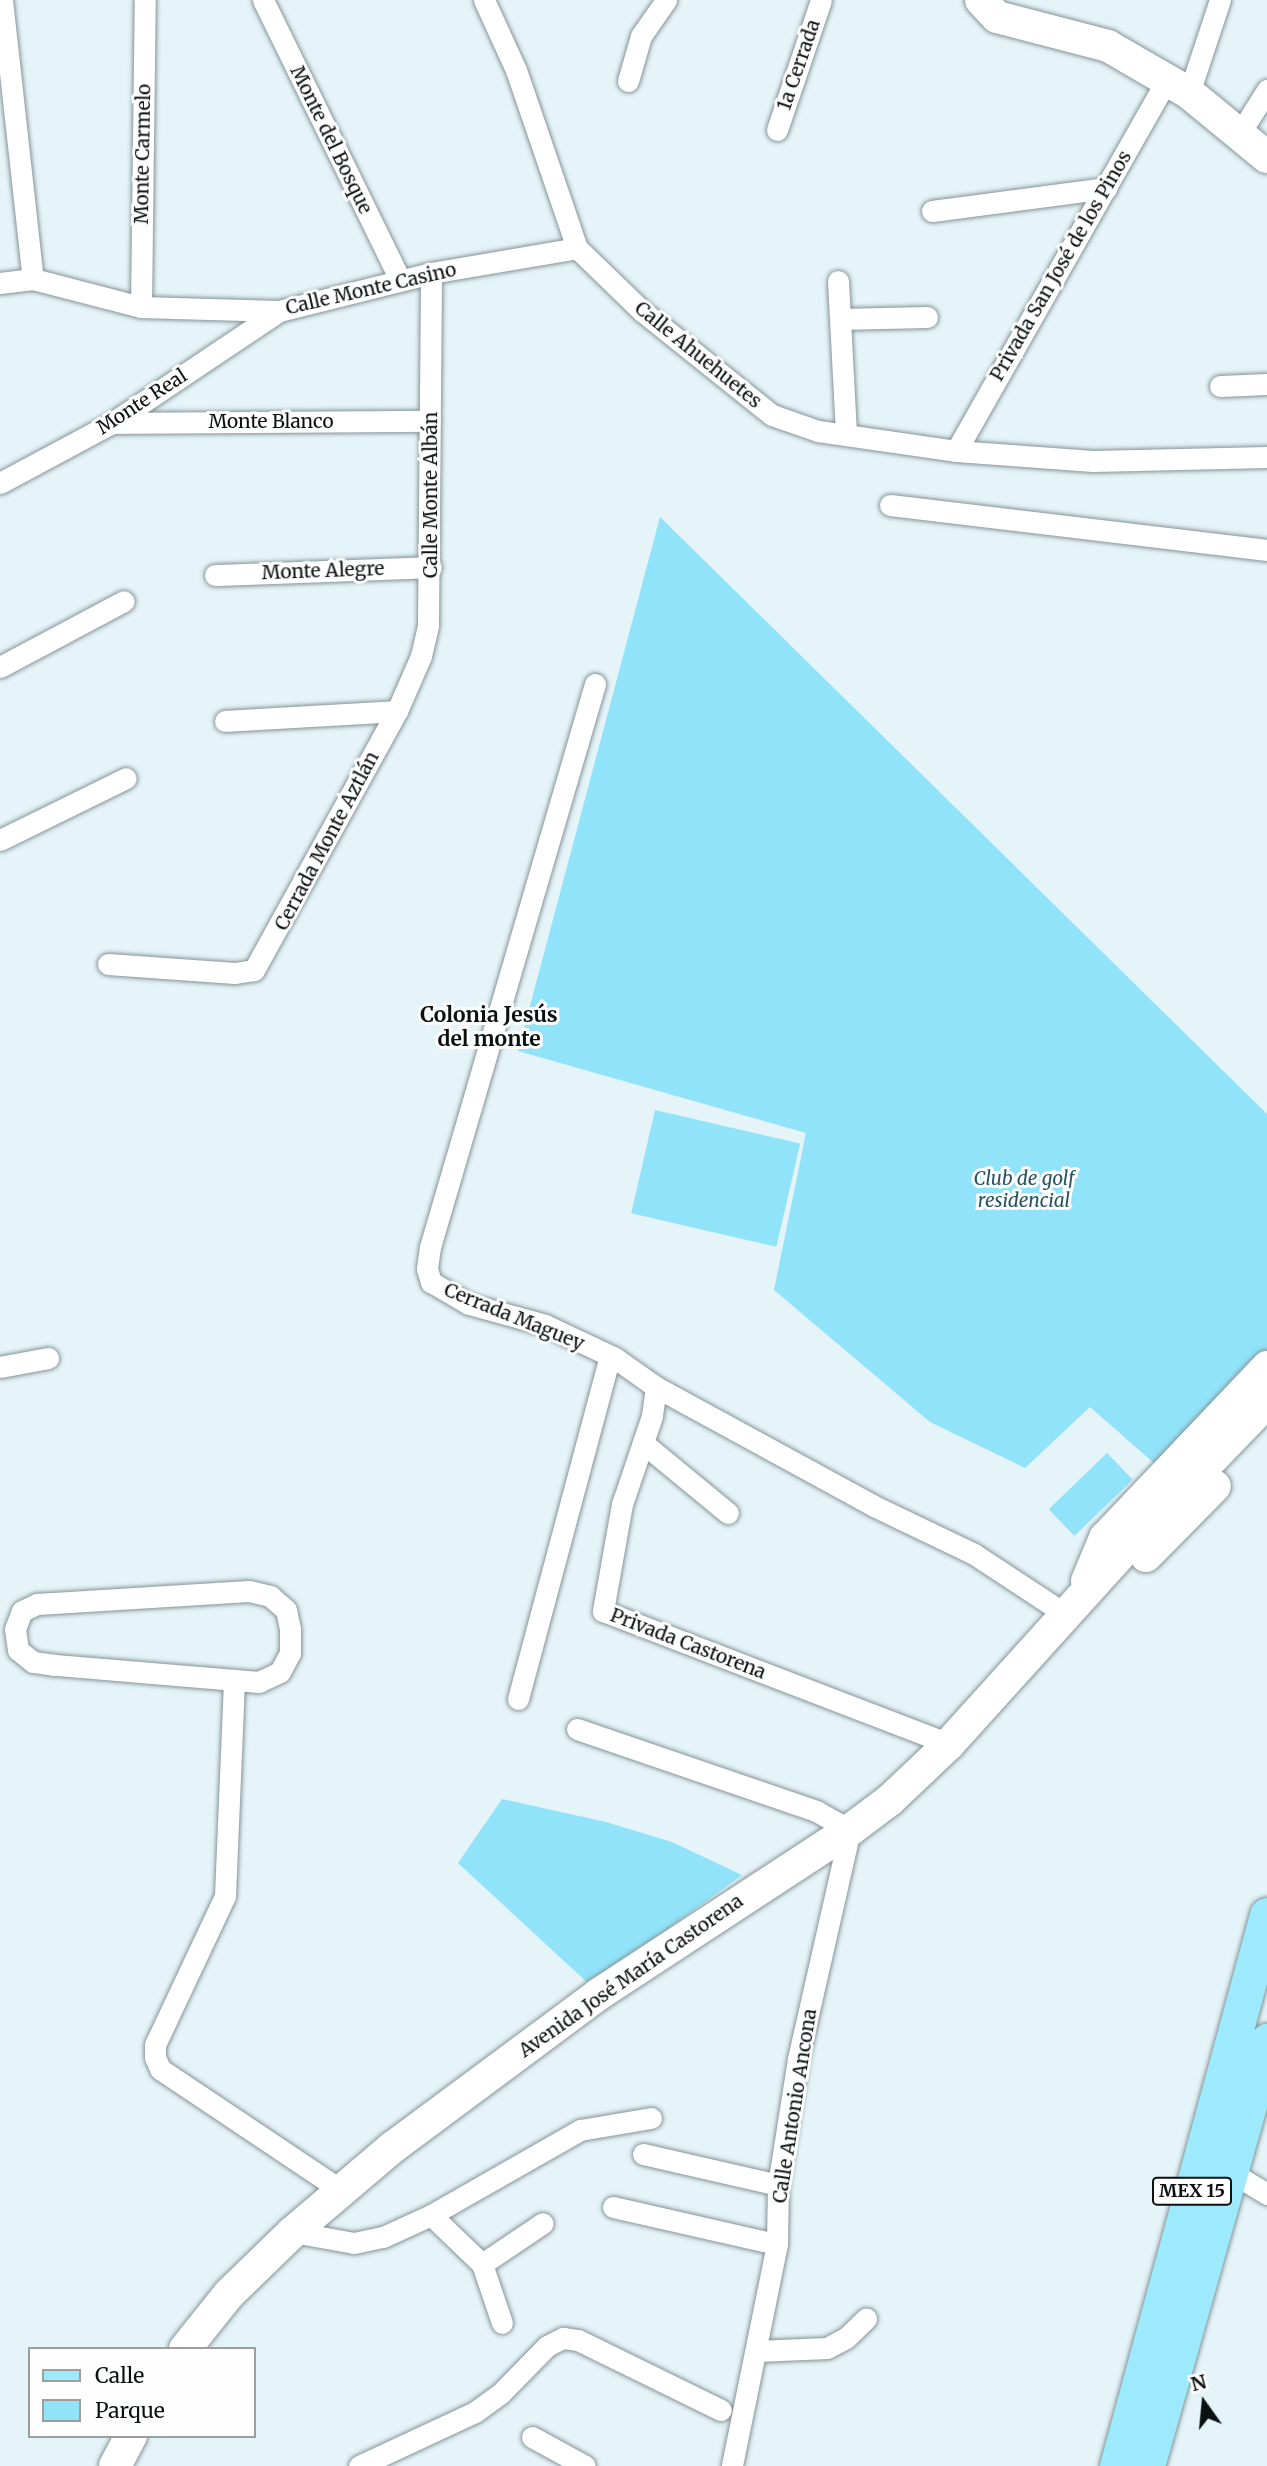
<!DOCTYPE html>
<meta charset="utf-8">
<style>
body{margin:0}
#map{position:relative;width:1267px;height:2466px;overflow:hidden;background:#e4f4f8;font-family:Merriweather,serif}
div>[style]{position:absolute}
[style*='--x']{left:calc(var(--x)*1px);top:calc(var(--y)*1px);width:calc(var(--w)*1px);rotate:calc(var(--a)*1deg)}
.green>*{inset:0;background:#91e3f9;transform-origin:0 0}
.roads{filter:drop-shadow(0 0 2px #869498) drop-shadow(0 0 2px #869498)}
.street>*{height:21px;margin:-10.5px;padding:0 10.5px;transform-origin:10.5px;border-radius:10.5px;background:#fff}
.secondary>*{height:32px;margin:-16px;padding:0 16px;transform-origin:16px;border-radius:16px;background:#fff}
.primary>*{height:35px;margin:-17.5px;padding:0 17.5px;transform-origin:17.5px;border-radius:17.5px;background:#9deafd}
span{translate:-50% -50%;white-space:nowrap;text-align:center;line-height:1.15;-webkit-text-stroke:6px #fefefe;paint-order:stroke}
.shield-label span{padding:2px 5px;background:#fefefe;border:2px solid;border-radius:5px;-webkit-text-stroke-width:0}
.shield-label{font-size:18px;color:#0b1011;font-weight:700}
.street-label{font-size:19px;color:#0b1011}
.park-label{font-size:19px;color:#265460;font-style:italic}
.neighbourhood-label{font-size:21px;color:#0b1011;font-weight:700}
.legend{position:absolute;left:28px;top:2347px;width:228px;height:91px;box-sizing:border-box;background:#fefefe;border:2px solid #9d9f9f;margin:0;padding:9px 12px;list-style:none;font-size:21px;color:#0b1011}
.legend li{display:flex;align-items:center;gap:14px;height:35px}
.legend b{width:35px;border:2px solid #9d9f9f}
.north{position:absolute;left:1169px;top:2368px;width:70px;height:70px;-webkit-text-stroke:5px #fefefe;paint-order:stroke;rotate:345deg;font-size:19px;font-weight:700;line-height:28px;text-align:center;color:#0b1011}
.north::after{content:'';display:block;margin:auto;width:24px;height:32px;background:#0b1011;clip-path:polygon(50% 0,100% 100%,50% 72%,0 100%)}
</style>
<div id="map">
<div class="green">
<i style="clip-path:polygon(660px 517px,1267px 1114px,1267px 1360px,1163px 1471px,1090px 1407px,1025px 1468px,930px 1422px,774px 1290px,806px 1133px,518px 1051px)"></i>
<i style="left:655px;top:1110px;width:149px;height:106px;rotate:13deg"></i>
<i style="left:1107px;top:1453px;width:37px;height:81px;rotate:46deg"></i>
<i style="clip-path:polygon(502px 1799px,606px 1822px,672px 1842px,742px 1875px,590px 1985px,458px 1863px)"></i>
</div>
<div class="roads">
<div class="street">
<i style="--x:2;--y:0;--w:281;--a:83.7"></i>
<i style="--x:263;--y:0;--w:312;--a:63.9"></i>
<i style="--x:484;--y:0;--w:77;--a:65.4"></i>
<i style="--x:516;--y:70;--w:188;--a:71.1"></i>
<i style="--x:577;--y:248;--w:91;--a:44.1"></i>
<i style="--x:642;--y:311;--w:166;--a:38.7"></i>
<i style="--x:772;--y:415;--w:49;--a:19.2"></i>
<i style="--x:818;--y:431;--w:139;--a:8.2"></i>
<i style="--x:956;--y:451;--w:137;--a:4.2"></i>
<i style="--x:1093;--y:461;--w:174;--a:-1.3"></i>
<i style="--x:628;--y:81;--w:47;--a:-73.9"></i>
<i style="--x:641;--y:36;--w:44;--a:-55.2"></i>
<i style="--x:1189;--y:93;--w:98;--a:-71.6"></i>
<i style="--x:777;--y:130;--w:137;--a:-71.3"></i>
<i style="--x:1240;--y:133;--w:51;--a:-57.9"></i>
<i style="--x:932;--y:211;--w:176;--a:-7.5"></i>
<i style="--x:838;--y:281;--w:154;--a:87"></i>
<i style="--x:0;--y:283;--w:33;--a:-7"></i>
<i style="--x:33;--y:279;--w:112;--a:14.5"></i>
<i style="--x:141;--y:307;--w:138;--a:1.7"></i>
<i style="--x:279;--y:311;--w:157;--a:-14"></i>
<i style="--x:431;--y:273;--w:148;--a:-9.7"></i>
<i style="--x:141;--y:307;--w:307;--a:-89.3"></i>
<i style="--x:840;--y:319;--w:87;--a:-1.3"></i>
<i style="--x:1220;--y:386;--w:47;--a:-2.4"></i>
<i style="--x:112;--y:423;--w:318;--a:-0.4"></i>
<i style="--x:956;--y:451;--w:425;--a:-60.4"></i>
<i style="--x:0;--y:483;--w:127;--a:-28.2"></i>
<i style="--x:112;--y:423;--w:201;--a:-33.8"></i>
<i style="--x:890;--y:505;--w:380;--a:6.8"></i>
<i style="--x:215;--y:575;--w:216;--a:-2.1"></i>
<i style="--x:0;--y:667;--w:140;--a:-28"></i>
<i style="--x:595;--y:684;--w:587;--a:106.33"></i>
<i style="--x:430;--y:1247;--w:22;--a:98"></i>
<i style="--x:427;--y:1269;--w:14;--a:73"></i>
<i style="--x:431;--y:1282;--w:44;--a:30.1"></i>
<i style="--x:469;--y:1304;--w:79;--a:15.4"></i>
<i style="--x:545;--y:1325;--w:77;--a:25.2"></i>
<i style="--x:615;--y:1358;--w:50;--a:35.3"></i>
<i style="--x:656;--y:1387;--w:248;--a:28.6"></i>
<i style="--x:874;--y:1506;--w:111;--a:25.6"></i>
<i style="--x:974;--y:1554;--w:111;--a:33.3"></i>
<i style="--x:225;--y:721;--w:172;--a:-3.3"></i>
<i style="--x:0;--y:840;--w:140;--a:-26.2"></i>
<i style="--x:108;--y:964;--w:127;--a:4.1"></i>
<i style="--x:235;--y:973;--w:19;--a:-9"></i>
<i style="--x:254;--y:970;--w:296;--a:-61.1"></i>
<i style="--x:397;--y:711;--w:60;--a:-66.4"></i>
<i style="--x:421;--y:656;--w:32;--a:-77"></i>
<i style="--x:428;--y:625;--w:352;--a:-89.5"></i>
<i style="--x:0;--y:1367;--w:49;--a:-10.6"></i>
<i style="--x:656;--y:1387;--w:29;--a:98"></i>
<i style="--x:652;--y:1416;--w:93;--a:108.8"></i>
<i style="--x:622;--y:1504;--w:109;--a:100.1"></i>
<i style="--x:603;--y:1611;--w:371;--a:21"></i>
<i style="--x:643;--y:1443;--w:110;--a:39.5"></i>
<i style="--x:249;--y:1591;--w:22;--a:13"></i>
<i style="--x:270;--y:1596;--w:21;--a:41"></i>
<i style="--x:286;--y:1610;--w:19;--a:78"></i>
<i style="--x:290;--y:1629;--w:24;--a:90"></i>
<i style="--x:290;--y:1653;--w:21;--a:118"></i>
<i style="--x:280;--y:1672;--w:23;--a:155"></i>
<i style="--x:259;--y:1682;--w:205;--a:-175.2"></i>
<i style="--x:55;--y:1665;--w:22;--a:-172"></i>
<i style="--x:33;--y:1662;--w:19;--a:-141"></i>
<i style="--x:18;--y:1650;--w:21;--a:-98"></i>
<i style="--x:15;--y:1629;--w:19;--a:-69"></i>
<i style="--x:22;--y:1611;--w:17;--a:-25"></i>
<i style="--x:37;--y:1604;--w:212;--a:-3.5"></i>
<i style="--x:234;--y:1681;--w:215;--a:92.4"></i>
<i style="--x:225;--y:1896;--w:165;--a:115.2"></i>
<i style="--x:155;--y:2045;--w:12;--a:90"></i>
<i style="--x:155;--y:2057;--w:13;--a:67"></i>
<i style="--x:160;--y:2069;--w:218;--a:33.8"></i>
<i style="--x:518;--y:1699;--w:355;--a:-75"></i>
<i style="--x:577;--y:1729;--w:253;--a:18.9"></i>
<i style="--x:816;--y:1811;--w:39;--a:29"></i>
<i style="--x:850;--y:1830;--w:235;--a:102.8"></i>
<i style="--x:798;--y:2059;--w:128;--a:99"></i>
<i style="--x:778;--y:2185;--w:59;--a:91"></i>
<i style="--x:777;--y:2244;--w:227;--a:101.5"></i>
<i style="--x:643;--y:2154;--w:139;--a:12.9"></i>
<i style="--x:1232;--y:2173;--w:41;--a:31"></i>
<i style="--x:613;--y:2207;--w:154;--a:12.8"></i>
<i style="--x:431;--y:2215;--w:71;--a:43.9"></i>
<i style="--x:482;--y:2264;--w:62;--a:71.3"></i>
<i style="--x:293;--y:2232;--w:62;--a:10.2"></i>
<i style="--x:354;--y:2243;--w:30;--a:-12"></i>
<i style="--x:383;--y:2237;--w:53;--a:-24.6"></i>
<i style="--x:431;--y:2215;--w:172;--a:-29.7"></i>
<i style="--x:580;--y:2130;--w:72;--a:-9.6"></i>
<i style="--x:482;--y:2264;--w:73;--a:-33.9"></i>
<i style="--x:757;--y:2351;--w:70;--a:-2.5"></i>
<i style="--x:827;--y:2348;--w:21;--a:-28"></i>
<i style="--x:846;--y:2338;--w:28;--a:-44"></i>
<i style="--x:532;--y:2437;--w:60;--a:28.7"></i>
<i style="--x:359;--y:2466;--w:128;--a:-25"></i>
<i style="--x:475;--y:2412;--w:31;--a:-36"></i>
<i style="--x:500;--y:2394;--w:67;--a:-45.6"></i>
<i style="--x:547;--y:2346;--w:18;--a:-27"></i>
<i style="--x:563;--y:2338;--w:15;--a:8"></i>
<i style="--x:578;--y:2340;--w:159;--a:26.1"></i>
</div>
<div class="secondary">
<i style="--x:981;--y:0;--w:23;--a:47"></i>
<i style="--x:997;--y:17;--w:115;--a:14.6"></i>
<i style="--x:1108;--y:46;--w:94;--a:30.1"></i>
<i style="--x:1189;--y:93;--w:101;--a:39.4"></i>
<i style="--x:1146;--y:1556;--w:98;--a:-45.4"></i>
<i style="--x:1087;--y:1581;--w:47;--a:-67.3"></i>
<i style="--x:1105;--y:1538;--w:236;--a:-46.5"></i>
<i style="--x:185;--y:2349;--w:70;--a:-51.3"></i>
<i style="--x:229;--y:2294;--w:89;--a:-44.1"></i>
<i style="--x:293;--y:2232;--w:131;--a:-40.4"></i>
<i style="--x:393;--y:2147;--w:257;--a:-36.6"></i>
<i style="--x:599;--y:1994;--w:300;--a:-33.2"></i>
<i style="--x:850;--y:1830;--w:50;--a:-36.9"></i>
<i style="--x:890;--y:1800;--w:81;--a:-43.5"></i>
<i style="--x:949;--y:1744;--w:264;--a:-47.9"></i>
<i style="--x:1126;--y:1548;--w:203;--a:-46"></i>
<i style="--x:115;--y:2466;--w:34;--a:-62"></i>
</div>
<div class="primary">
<i style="--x:1117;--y:2466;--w:571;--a:-74.77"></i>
<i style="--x:1147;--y:2466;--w:442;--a:-74.2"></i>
</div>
</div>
<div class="shield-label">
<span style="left:1192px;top:2191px">MEX 15</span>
</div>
<div class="street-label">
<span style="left:799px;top:65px;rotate:-71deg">1a Cerrada</span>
<span style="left:331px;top:140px;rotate:64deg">Monte del Bosque</span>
<span style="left:143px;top:154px;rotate:-89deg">Monte Carmelo</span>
<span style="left:1061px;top:266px;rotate:-60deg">Privada San José de los Pinos</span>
<span style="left:371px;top:289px;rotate:-13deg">Calle Monte Casino</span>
<span style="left:698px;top:355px;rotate:39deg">Calle Ahuehuetes</span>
<span style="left:142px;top:402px;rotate:-33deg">Monte Real</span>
<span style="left:271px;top:422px">Monte Blanco</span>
<span style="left:431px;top:495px;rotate:-90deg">Calle Monte Albán</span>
<span style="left:323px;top:571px;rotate:-2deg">Monte Alegre</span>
<span style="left:327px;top:841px;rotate:-62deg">Cerrada Monte Aztlán</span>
<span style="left:514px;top:1317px;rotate:22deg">Cerrada Maguey</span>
<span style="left:688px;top:1644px;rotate:21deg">Privada Castorena</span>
<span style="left:631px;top:1976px;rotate:-35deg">Avenida José María Castorena</span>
<span style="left:795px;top:2106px;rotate:-81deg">Calle Antonio Ancona</span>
</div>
<div class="park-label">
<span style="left:1024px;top:1190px">Club de golf<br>residencial</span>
</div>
<div class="neighbourhood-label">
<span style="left:489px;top:1027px">Colonia Jesús<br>del monte</span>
</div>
<ul class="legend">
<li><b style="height:9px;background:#9deafd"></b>Calle</li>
<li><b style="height:19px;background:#91e3f9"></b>Parque</li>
</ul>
<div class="north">N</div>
</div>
